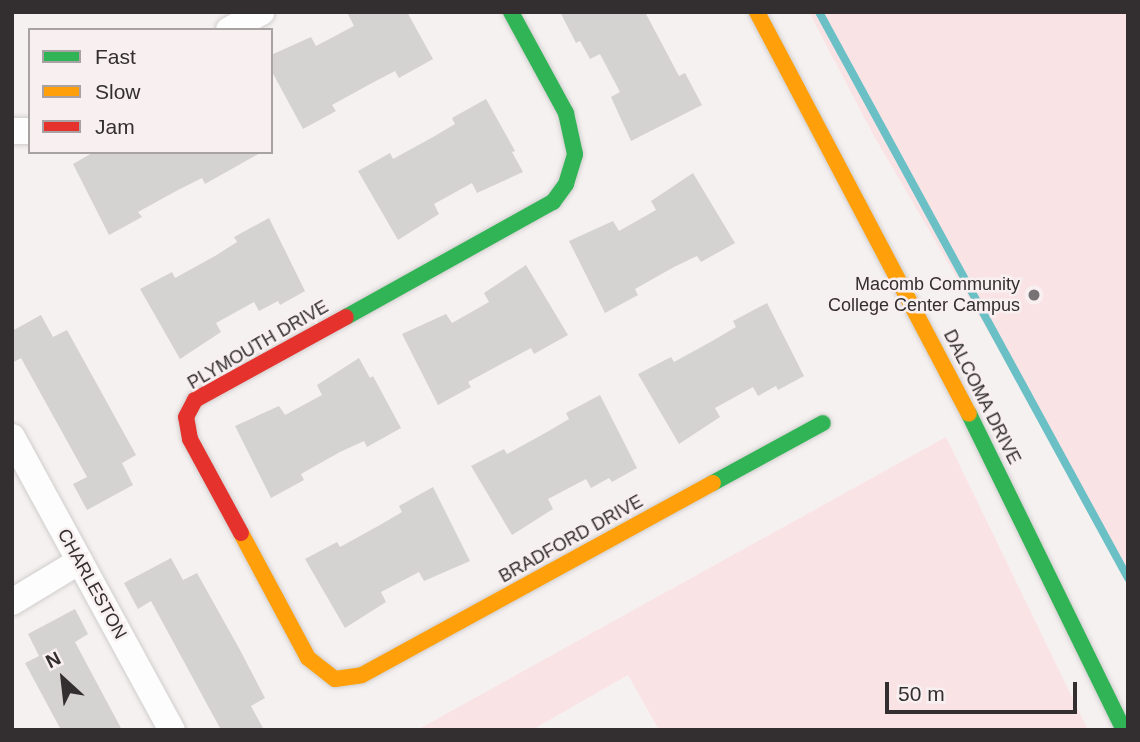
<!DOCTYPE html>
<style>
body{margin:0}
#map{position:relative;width:1140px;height:742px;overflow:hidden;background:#f6f1f1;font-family:Arial,sans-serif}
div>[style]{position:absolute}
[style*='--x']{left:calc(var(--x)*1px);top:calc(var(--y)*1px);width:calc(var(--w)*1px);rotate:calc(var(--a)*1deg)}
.green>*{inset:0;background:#fae3e5}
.stream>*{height:8px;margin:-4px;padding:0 4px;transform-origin:4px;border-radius:4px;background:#6bc0c6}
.building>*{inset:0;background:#d5d2d2}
.roads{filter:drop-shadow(0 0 2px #d0cdcd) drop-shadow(0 0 2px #d0cdcd)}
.street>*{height:26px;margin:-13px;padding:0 13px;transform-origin:13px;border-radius:13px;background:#fefdfd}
.fast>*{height:16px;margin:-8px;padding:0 8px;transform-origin:8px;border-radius:8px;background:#30b455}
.slow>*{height:16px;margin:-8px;padding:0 8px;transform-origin:8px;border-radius:8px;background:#ff9f0a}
.jam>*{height:16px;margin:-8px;padding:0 8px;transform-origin:8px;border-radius:8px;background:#e5322d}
.dots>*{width:19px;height:19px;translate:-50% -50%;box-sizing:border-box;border:4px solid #f8eff0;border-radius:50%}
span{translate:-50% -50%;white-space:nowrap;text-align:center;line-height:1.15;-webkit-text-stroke:5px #f8eff0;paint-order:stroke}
.poi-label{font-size:18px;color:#332f30}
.right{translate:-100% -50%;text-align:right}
.street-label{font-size:18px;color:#332f30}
.frame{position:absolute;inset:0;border:14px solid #332f30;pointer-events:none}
.legend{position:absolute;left:28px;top:28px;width:245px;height:126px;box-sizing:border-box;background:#f8eff0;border:2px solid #a9a2a3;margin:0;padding:9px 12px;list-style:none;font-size:21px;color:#332f30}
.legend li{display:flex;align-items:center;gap:14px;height:35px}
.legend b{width:35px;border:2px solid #a9a2a3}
.north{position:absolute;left:28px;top:644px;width:70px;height:70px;-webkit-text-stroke:5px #f8eff0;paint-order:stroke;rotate:333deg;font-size:19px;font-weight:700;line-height:28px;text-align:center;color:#332f30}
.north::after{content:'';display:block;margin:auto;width:24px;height:32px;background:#332f30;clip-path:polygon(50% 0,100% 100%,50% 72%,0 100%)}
.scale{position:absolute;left:885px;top:682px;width:192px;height:32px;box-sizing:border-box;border:4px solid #332f30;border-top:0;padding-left:9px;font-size:21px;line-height:24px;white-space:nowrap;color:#332f30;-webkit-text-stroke:5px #f8eff0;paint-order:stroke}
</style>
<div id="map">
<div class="green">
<i style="clip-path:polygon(809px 12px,1128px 12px,1128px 571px,874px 136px)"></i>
<i style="clip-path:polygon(946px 437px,1088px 730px,659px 730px,628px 675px,532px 730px,417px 730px)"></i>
</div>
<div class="stream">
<i style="--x:819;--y:12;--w:645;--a:61.37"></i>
</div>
<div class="building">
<i style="clip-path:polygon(347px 12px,407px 12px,433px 59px,399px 78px,395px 71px,372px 83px,332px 105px,336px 111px,303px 129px,271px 70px,271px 55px,311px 37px,316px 46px,354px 26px)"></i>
<i style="clip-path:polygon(560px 12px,645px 12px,679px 76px,685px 73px,702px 105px,631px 141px,611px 97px,620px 92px,600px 54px,590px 59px,580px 41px,576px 43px)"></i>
<i style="clip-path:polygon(486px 99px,515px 151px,512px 152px,523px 172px,477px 193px,472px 183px,434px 204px,439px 214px,398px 240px,358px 171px,390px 153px,393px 159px,433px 137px,455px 124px,452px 118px)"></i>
<i style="clip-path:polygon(94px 152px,262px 152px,205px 184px,202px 178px,178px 190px,138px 212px,142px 217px,109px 235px,73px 164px)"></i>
<i style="clip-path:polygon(693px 173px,735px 243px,701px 262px,697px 256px,674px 267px,635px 289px,638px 295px,605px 313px,569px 241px,613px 221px,619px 231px,656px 210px,651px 201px)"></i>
<i style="clip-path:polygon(269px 218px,305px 291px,280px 305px,278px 301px,259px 311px,254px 302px,216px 323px,221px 332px,180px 359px,140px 289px,172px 272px,175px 278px,215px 256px,237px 242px,234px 237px)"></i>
<i style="clip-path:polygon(526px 265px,568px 335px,534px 354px,531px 348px,468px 382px,471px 387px,438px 405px,402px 334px,446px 314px,452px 323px,489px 302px,484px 293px)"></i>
<i style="clip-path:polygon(767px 303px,804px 376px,778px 390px,776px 386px,758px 396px,753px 387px,715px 408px,720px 417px,679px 444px,638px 374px,671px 357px,674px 362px,714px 340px,736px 327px,733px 321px)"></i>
<i style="clip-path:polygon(41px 315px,53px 337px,67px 330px,136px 455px,122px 463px,133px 485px,87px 510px,73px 484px,87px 477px,21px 358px,12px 363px,12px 331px)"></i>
<i style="clip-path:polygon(359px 358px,370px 378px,373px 376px,401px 428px,367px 447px,364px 441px,340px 452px,301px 474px,304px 480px,271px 498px,235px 426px,279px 406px,285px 415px,322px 395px,317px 385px)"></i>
<i style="clip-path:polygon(600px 395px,637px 468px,612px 482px,609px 478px,591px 488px,586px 479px,548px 499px,553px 509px,512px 535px,471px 466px,504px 449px,507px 454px,547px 432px,569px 419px,566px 413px)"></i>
<i style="clip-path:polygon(433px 487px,470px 561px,424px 581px,419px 572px,381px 592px,386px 602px,345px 628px,305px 559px,337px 542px,340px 547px,380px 525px,402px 512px,399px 506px)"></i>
<i style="clip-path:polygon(171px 558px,183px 580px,197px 573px,240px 650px,265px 698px,251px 706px,264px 730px,221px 730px,151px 601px,138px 609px,124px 583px)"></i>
<i style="clip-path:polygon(75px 609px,88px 634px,75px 642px,122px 730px,61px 730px,25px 663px,39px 656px,28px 634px)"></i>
</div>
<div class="roads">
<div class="street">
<i style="--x:229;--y:30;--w:37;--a:-29"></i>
<i style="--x:12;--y:131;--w:18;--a:0"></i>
<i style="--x:12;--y:437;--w:334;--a:61.4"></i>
<i style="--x:12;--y:602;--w:79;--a:-31.1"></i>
</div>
<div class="fast">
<i style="--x:346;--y:317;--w:237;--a:-29.1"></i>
<i style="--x:553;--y:202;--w:22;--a:-54"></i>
<i style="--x:566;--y:184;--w:31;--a:-73"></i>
<i style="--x:575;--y:154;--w:42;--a:-102.4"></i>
<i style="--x:566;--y:113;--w:115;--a:-118.6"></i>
<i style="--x:969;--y:414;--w:352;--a:63.9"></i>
<i style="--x:713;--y:483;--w:125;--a:-28.6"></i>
</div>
<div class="slow">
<i style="--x:757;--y:12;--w:454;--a:62.2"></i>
<i style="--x:241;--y:533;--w:142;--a:61.8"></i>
<i style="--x:308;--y:658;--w:34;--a:38"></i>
<i style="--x:335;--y:679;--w:27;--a:-8"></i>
<i style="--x:362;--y:675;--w:400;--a:-28.7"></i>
</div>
<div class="jam">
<i style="--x:241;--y:533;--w:107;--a:-118.5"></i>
<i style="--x:190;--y:439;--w:22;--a:-100"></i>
<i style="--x:186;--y:417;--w:19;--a:-62"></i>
<i style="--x:195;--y:400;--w:172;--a:-28.8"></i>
</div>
</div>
<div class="dots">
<i style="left:1034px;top:295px;background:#777374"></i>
</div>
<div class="poi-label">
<span class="right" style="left:1020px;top:295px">Macomb Community<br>College Center Campus</span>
</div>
<div class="street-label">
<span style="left:258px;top:345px;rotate:-30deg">PLYMOUTH DRIVE</span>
<span style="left:982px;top:397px;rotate:63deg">DALCOMA DRIVE</span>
<span style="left:571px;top:539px;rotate:-29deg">BRADFORD DRIVE</span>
<span style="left:92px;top:584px;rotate:61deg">CHARLESTON</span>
</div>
<div class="frame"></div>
<ul class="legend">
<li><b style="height:9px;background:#30b455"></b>Fast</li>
<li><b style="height:9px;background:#ff9f0a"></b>Slow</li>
<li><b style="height:9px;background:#e5322d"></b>Jam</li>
</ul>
<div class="north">N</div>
<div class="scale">50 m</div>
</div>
